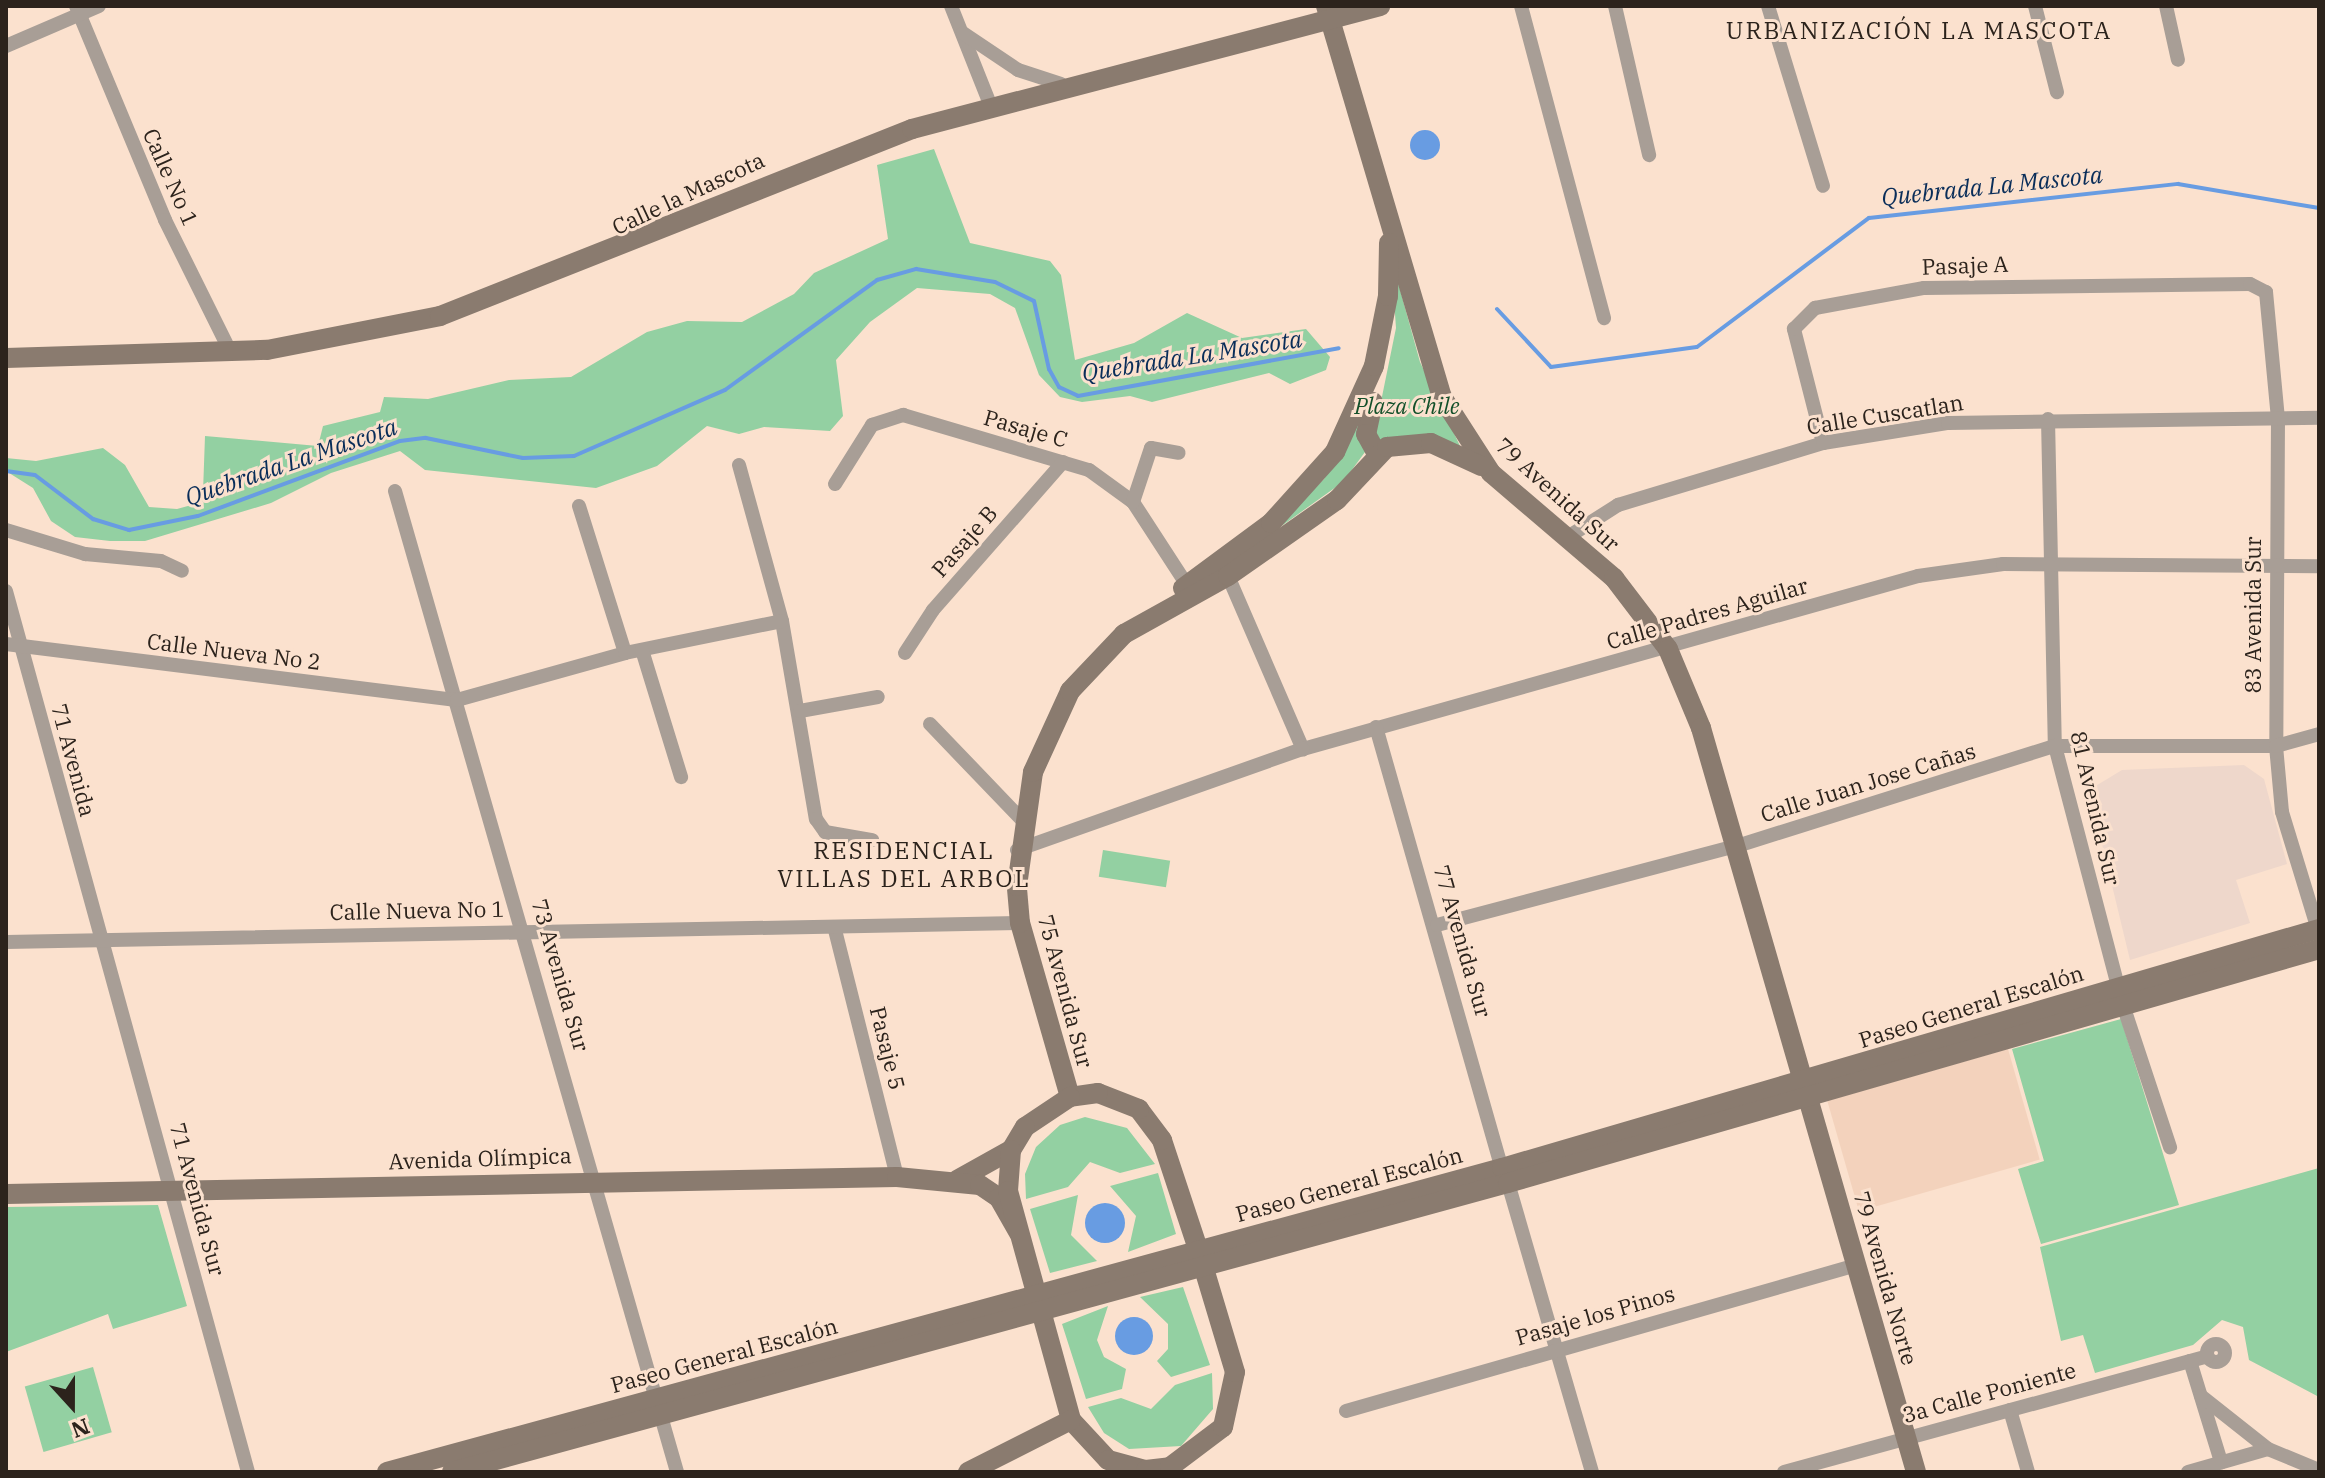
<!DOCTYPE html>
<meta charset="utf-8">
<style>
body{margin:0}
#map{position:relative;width:2325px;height:1478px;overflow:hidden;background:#fbe1ce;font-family:"IBM Plex Serif",serif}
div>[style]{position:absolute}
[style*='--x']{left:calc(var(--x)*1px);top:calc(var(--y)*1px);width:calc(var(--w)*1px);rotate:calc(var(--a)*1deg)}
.built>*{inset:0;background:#f3d2bc;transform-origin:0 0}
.medical>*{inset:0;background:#eed7cb}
.green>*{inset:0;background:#93d0a2;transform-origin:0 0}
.water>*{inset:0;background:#689ce2}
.round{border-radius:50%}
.stream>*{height:4px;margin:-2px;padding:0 2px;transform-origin:2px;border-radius:2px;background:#689ce2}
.street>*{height:14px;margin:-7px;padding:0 7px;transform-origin:7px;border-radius:7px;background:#a89e96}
.street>.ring{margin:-7px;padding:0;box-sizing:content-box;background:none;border:14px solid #a89e96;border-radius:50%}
.secondary>*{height:20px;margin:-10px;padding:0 10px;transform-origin:10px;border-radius:10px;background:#8a7b6f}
span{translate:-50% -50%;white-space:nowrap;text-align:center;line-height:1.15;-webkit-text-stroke:6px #fbe1ce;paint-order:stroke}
.street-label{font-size:22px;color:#2c231c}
.park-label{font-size:22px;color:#13502a;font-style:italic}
.neighbourhood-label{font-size:24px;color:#2c231c;letter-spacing:2px}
.water-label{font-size:24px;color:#092d59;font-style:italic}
.frame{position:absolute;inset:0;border:8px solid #2c231c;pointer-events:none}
.north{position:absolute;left:32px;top:1366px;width:80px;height:80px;-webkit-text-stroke:6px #fbe1ce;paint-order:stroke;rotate:159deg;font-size:22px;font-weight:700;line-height:32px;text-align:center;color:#2c231c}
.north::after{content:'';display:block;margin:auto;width:28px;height:36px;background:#2c231c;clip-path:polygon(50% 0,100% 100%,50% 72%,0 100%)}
</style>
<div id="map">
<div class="built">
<i style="left:2008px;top:1049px;width:115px;height:188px;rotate:74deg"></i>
</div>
<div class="medical">
<i style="clip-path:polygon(2244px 765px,2264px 779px,2287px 864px,2236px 880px,2250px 923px,2130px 960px,2089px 790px,2122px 770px)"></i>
</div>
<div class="green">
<i style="clip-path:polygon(934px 149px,970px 243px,1050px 261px,1061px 275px,1075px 360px,1134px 343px,1187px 313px,1242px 338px,1306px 329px,1330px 357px,1326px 370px,1290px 384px,1269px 373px,1152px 402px,1130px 396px,1082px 402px,1060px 397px,1039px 375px,1015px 308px,990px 294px,917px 288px,870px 322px,836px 360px,843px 416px,830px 431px,764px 427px,739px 434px,707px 426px,657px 466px,596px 488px,425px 470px,400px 451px,331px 473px,271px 503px,145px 541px,110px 541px,75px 537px,51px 521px,33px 488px,6px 471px,6px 458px,36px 461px,103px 448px,125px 465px,149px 507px,177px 509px,195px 504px,203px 492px,205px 436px,318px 446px,323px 426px,380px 412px,384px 397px,428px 399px,509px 380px,571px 377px,647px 332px,687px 321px,742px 322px,794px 294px,814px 273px,888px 239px,877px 165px)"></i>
<i style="clip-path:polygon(1391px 257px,1420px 362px,1460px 446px,1381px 441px,1375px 431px,1396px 328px)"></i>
<i style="clip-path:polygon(1366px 410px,1365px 452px,1343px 482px,1259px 542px,1324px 479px)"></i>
<i style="left:1103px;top:850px;width:68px;height:27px;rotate:9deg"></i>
<i style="clip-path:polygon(2121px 1019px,2179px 1205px,2041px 1244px,2018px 1169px,2044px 1161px,2012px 1049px)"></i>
<i style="clip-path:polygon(1085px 1117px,1127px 1128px,1155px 1164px,1120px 1173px,1090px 1162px,1068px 1187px,1026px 1199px,1025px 1174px,1036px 1147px,1060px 1125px)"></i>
<i style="clip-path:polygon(2319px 1168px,2319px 1397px,2249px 1360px,2243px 1327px,2222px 1320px,2193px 1345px,2095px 1373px,2083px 1335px,2061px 1341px,2040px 1247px)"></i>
<i style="clip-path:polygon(1158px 1173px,1176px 1234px,1128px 1252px,1136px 1216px,1110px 1186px)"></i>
<i style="clip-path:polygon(1078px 1195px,1071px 1235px,1097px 1261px,1050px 1273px,1030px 1209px)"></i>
<i style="clip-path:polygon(158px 1205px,187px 1306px,113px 1329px,108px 1314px,6px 1352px,6px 1207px)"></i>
<i style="clip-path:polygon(1183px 1287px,1210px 1365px,1171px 1377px,1157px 1361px,1168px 1349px,1168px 1324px,1140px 1297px)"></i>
<i style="clip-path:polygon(1108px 1306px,1097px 1340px,1104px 1357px,1126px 1369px,1122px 1389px,1086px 1399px,1062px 1324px)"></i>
<i style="left:93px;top:1367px;width:68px;height:71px;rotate:74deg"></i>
<i style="clip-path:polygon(1212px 1373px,1213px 1409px,1181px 1446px,1129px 1449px,1104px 1433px,1088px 1407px,1121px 1398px,1151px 1409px,1175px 1385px)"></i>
</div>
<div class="water">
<i class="round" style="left:1410px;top:130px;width:30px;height:30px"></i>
<i class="round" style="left:1085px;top:1203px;width:40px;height:40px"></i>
<i class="round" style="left:1115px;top:1317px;width:38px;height:38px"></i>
</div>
<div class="stream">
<i style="--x:1497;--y:309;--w:79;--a:47"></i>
<i style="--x:1551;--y:367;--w:147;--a:-7.8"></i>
<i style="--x:1697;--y:347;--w:215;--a:-36.9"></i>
<i style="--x:1869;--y:218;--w:311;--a:-6.3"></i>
<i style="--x:2178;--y:184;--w:143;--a:9.7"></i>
<i style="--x:6;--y:471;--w:29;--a:8"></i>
<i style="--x:35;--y:475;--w:73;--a:37.2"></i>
<i style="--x:93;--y:519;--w:38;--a:17"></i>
<i style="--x:129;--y:530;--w:70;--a:-11.5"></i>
<i style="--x:198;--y:516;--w:215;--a:-20.4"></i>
<i style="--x:400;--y:441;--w:26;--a:-7"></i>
<i style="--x:426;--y:438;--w:99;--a:11.7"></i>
<i style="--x:523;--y:458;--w:51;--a:-2.2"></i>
<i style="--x:574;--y:456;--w:165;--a:-23.6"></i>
<i style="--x:725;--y:390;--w:188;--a:-35.9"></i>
<i style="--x:877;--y:280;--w:41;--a:-15.8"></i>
<i style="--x:916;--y:269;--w:80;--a:9.3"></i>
<i style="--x:995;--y:282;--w:43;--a:26"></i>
<i style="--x:1034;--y:301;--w:70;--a:77.6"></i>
<i style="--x:1049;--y:369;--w:21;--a:61"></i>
<i style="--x:1059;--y:387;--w:21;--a:25"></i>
<i style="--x:1078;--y:396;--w:265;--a:-10.4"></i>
</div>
<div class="street">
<i style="--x:76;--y:6;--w:232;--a:67.4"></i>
<i style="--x:165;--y:220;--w:148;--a:63.6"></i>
<i style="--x:951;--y:6;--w:105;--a:68.3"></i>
<i style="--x:1521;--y:6;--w:323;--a:75.1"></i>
<i style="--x:1615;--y:6;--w:153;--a:77.1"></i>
<i style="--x:1768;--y:6;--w:188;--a:73"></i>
<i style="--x:2035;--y:6;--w:89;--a:75.7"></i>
<i style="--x:2166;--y:6;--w:55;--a:77.5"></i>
<i style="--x:963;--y:33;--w:66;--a:33.9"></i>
<i style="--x:1018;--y:70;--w:45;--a:18"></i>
<i style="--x:6;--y:46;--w:101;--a:-23.3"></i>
<i style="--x:2048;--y:419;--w:327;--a:88.8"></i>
<i style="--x:2055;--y:746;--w:268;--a:75.3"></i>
<i style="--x:2123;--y:1005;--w:150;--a:71.7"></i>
<i style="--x:1823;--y:443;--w:118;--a:-104.3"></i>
<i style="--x:1794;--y:329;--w:30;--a:-45"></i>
<i style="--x:1815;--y:308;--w:111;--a:-10.4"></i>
<i style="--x:1924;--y:288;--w:326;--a:-0.7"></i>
<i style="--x:2250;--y:284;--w:18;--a:27"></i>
<i style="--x:2266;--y:292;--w:127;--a:84.6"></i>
<i style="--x:2278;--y:418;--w:328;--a:90.3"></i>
<i style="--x:2276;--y:746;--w:66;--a:84.8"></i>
<i style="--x:2282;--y:812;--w:127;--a:73"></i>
<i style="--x:739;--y:465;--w:162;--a:74.6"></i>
<i style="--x:782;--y:621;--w:201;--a:80.3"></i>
<i style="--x:816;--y:819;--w:16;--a:55"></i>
<i style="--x:825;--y:832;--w:48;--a:9.7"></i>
<i style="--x:835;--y:484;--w:70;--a:-57.9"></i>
<i style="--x:872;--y:425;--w:33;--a:-18"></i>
<i style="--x:903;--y:415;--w:194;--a:16.5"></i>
<i style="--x:1089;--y:470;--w:54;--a:36"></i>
<i style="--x:1133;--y:502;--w:99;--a:57"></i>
<i style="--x:395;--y:491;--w:1021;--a:73.96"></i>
<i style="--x:1133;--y:502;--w:57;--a:-71.6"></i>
<i style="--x:1151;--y:448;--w:28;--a:10"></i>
<i style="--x:579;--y:506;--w:154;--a:72.6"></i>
<i style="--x:6;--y:530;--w:83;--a:16.9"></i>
<i style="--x:85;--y:554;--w:76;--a:5.3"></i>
<i style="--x:161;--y:561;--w:23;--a:25"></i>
<i style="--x:1571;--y:535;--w:56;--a:-32.6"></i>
<i style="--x:1618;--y:505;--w:214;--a:-16.8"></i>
<i style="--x:1823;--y:443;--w:127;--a:-9.1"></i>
<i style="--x:1948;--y:423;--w:371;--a:-0.8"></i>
<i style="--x:1228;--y:576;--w:189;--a:66.6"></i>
<i style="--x:1303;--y:749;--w:639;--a:-15.71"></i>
<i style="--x:1918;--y:576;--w:86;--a:-8"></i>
<i style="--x:2003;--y:564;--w:316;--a:0.4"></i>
<i style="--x:6;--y:591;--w:914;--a:74.64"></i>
<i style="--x:6;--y:644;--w:454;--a:7.1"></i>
<i style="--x:457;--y:700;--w:174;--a:-15.6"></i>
<i style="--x:625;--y:653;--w:160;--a:-11.5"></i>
<i style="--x:642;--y:650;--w:133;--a:72.9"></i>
<i style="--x:905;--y:653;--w:51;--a:-56.9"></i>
<i style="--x:933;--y:610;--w:197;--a:-48.7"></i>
<i style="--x:800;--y:711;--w:79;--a:-10.2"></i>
<i style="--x:930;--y:724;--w:132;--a:46.2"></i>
<i style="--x:1376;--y:727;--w:459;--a:74.1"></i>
<i style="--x:1017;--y:850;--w:303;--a:-19.5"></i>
<i style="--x:1437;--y:925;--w:310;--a:-14.8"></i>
<i style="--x:1737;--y:846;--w:333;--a:-17.5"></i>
<i style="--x:2055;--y:746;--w:221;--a:0"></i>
<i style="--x:2276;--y:746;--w:45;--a:-15.6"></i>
<i style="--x:835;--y:930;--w:255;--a:75.9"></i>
<i style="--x:6;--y:942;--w:1014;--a:-1.07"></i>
<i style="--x:1508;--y:1183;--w:301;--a:73.8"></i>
<i class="ring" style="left:2207px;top:1344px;width:4px;height:4px"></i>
<i style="--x:2190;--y:1361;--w:106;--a:72.9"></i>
<i style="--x:2201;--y:1396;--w:85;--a:38.3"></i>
<i style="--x:2268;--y:1449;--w:55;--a:22.4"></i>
<i style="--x:2010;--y:1410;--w:65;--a:73.8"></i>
<i style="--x:1346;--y:1411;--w:531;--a:-15.95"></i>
<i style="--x:1784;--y:1472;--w:439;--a:-15.3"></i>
<i style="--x:2188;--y:1472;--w:83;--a:-16"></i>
</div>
<div class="secondary">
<i style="--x:1326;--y:6;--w:408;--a:73.5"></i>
<i style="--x:1442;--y:397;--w:90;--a:57.2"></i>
<i style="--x:1491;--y:473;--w:162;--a:40.5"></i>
<i style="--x:1614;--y:578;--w:89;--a:52.7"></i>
<i style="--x:1668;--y:649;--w:86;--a:67.3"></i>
<i style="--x:1701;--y:728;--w:774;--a:73.88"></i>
<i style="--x:6;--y:358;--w:261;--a:-1.8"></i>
<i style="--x:267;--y:350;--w:176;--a:-11.1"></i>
<i style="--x:440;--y:316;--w:508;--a:-21.61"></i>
<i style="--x:912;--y:129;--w:484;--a:-14.7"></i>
<i style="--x:1373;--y:402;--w:33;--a:102"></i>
<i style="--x:1366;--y:434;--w:23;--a:61"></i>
<i style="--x:1183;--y:588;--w:109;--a:-36.5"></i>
<i style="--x:1271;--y:523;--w:96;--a:-48"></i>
<i style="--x:1335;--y:452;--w:94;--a:-65.6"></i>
<i style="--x:1374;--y:366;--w:71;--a:-78.7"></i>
<i style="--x:1388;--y:296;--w:53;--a:-88.9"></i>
<i style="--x:1070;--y:1097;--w:181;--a:-106"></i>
<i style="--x:1020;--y:923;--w:37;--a:-95"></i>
<i style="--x:1017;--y:886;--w:115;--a:-82"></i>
<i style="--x:1033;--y:772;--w:89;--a:-65.4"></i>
<i style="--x:1070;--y:691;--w:79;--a:-46.5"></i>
<i style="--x:1124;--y:634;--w:119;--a:-29.1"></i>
<i style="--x:1228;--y:576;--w:133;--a:-34.9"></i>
<i style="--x:1337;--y:500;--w:73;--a:-46.7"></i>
<i style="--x:1387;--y:447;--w:44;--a:-5.2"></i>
<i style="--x:1431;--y:443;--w:55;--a:24.7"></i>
<i style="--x:957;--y:1180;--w:62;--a:-29.1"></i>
<i style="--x:6;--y:1194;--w:891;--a:-1.09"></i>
<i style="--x:897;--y:1177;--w:83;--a:5.5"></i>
<i style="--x:980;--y:1185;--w:23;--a:34"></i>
<i style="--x:999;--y:1198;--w:40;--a:60.3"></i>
<i style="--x:1198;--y:1249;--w:115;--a:-108.3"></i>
<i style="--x:1162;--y:1140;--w:39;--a:-127"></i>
<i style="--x:1139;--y:1109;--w:44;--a:-158.7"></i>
<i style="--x:1098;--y:1093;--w:28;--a:172"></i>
<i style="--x:1070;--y:1097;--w:54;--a:146.3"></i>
<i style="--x:1025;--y:1127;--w:27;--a:121"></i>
<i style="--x:1011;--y:1150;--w:41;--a:94.2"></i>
<i style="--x:1008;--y:1191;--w:238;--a:74.6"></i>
<i style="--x:1071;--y:1420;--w:54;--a:47.2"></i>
<i style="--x:1108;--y:1460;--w:39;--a:15"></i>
<i style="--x:1146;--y:1470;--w:24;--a:-7"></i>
<i style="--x:1170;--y:1467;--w:66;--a:-37"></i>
<i style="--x:1223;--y:1427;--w:56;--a:-77.7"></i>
<i style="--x:1235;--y:1372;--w:112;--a:-106.7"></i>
<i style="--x:387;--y:1472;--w:1156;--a:-15.25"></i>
<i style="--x:1502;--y:1168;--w:851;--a:-16.31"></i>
<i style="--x:452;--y:1472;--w:1095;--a:-15.31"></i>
<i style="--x:1508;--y:1183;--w:844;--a:-16.09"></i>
<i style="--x:968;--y:1472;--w:115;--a:-26.8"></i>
</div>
<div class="street-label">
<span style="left:171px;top:177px;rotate:66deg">Calle No 1</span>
<span style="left:688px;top:193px;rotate:-25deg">Calle la Mascota</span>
<span style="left:1965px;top:265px;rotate:-2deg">Pasaje A</span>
<span style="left:1885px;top:414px;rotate:-9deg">Calle Cuscatlan</span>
<span style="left:1026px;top:428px;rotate:16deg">Pasaje C</span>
<span style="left:1558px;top:494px;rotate:42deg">79 Avenida Sur</span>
<span style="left:964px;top:541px;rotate:-49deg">Pasaje B</span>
<span style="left:1707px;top:613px;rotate:-16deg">Calle Padres Aguilar</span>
<span style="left:2253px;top:615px;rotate:-90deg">83 Avenida Sur</span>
<span style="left:234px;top:651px;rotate:7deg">Calle Nueva No 2</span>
<span style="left:74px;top:760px;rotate:75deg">71 Avenida</span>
<span style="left:1868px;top:782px;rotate:-17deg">Calle Juan Jose Cañas</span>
<span style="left:2096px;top:808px;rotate:77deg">81 Avenida Sur</span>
<span style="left:417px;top:910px;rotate:-1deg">Calle Nueva No 1</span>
<span style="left:1463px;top:941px;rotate:74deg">77 Avenida Sur</span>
<span style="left:561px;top:975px;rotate:74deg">73 Avenida Sur</span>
<span style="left:1066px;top:991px;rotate:75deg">75 Avenida Sur</span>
<span style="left:1971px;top:1006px;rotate:-17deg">Paseo General Escalón</span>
<span style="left:888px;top:1048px;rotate:76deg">Pasaje 5</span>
<span style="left:480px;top:1158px;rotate:-2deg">Avenida Olímpica</span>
<span style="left:1349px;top:1184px;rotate:-15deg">Paseo General Escalón</span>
<span style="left:198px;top:1199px;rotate:75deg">71 Avenida Sur</span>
<span style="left:1886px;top:1278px;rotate:74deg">79 Avenida Norte</span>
<span style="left:1595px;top:1315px;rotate:-16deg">Pasaje los Pinos</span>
<span style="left:724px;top:1355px;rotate:-15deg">Paseo General Escalón</span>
<span style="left:1989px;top:1392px;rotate:-15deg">3a Calle Poniente</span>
</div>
<div class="park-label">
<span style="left:1407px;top:406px">Plaza Chile</span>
</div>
<div class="neighbourhood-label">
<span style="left:1919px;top:31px">URBANIZACIÓN LA MASCOTA</span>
<span style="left:904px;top:865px">RESIDENCIAL<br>VILLAS DEL ARBOL</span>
</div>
<div class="water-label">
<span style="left:1992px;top:186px;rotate:-6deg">Quebrada La Mascota</span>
<span style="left:1192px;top:356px;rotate:-9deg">Quebrada La Mascota</span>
<span style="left:291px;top:462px;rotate:-19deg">Quebrada La Mascota</span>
</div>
<div class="frame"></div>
<div class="north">N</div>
</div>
